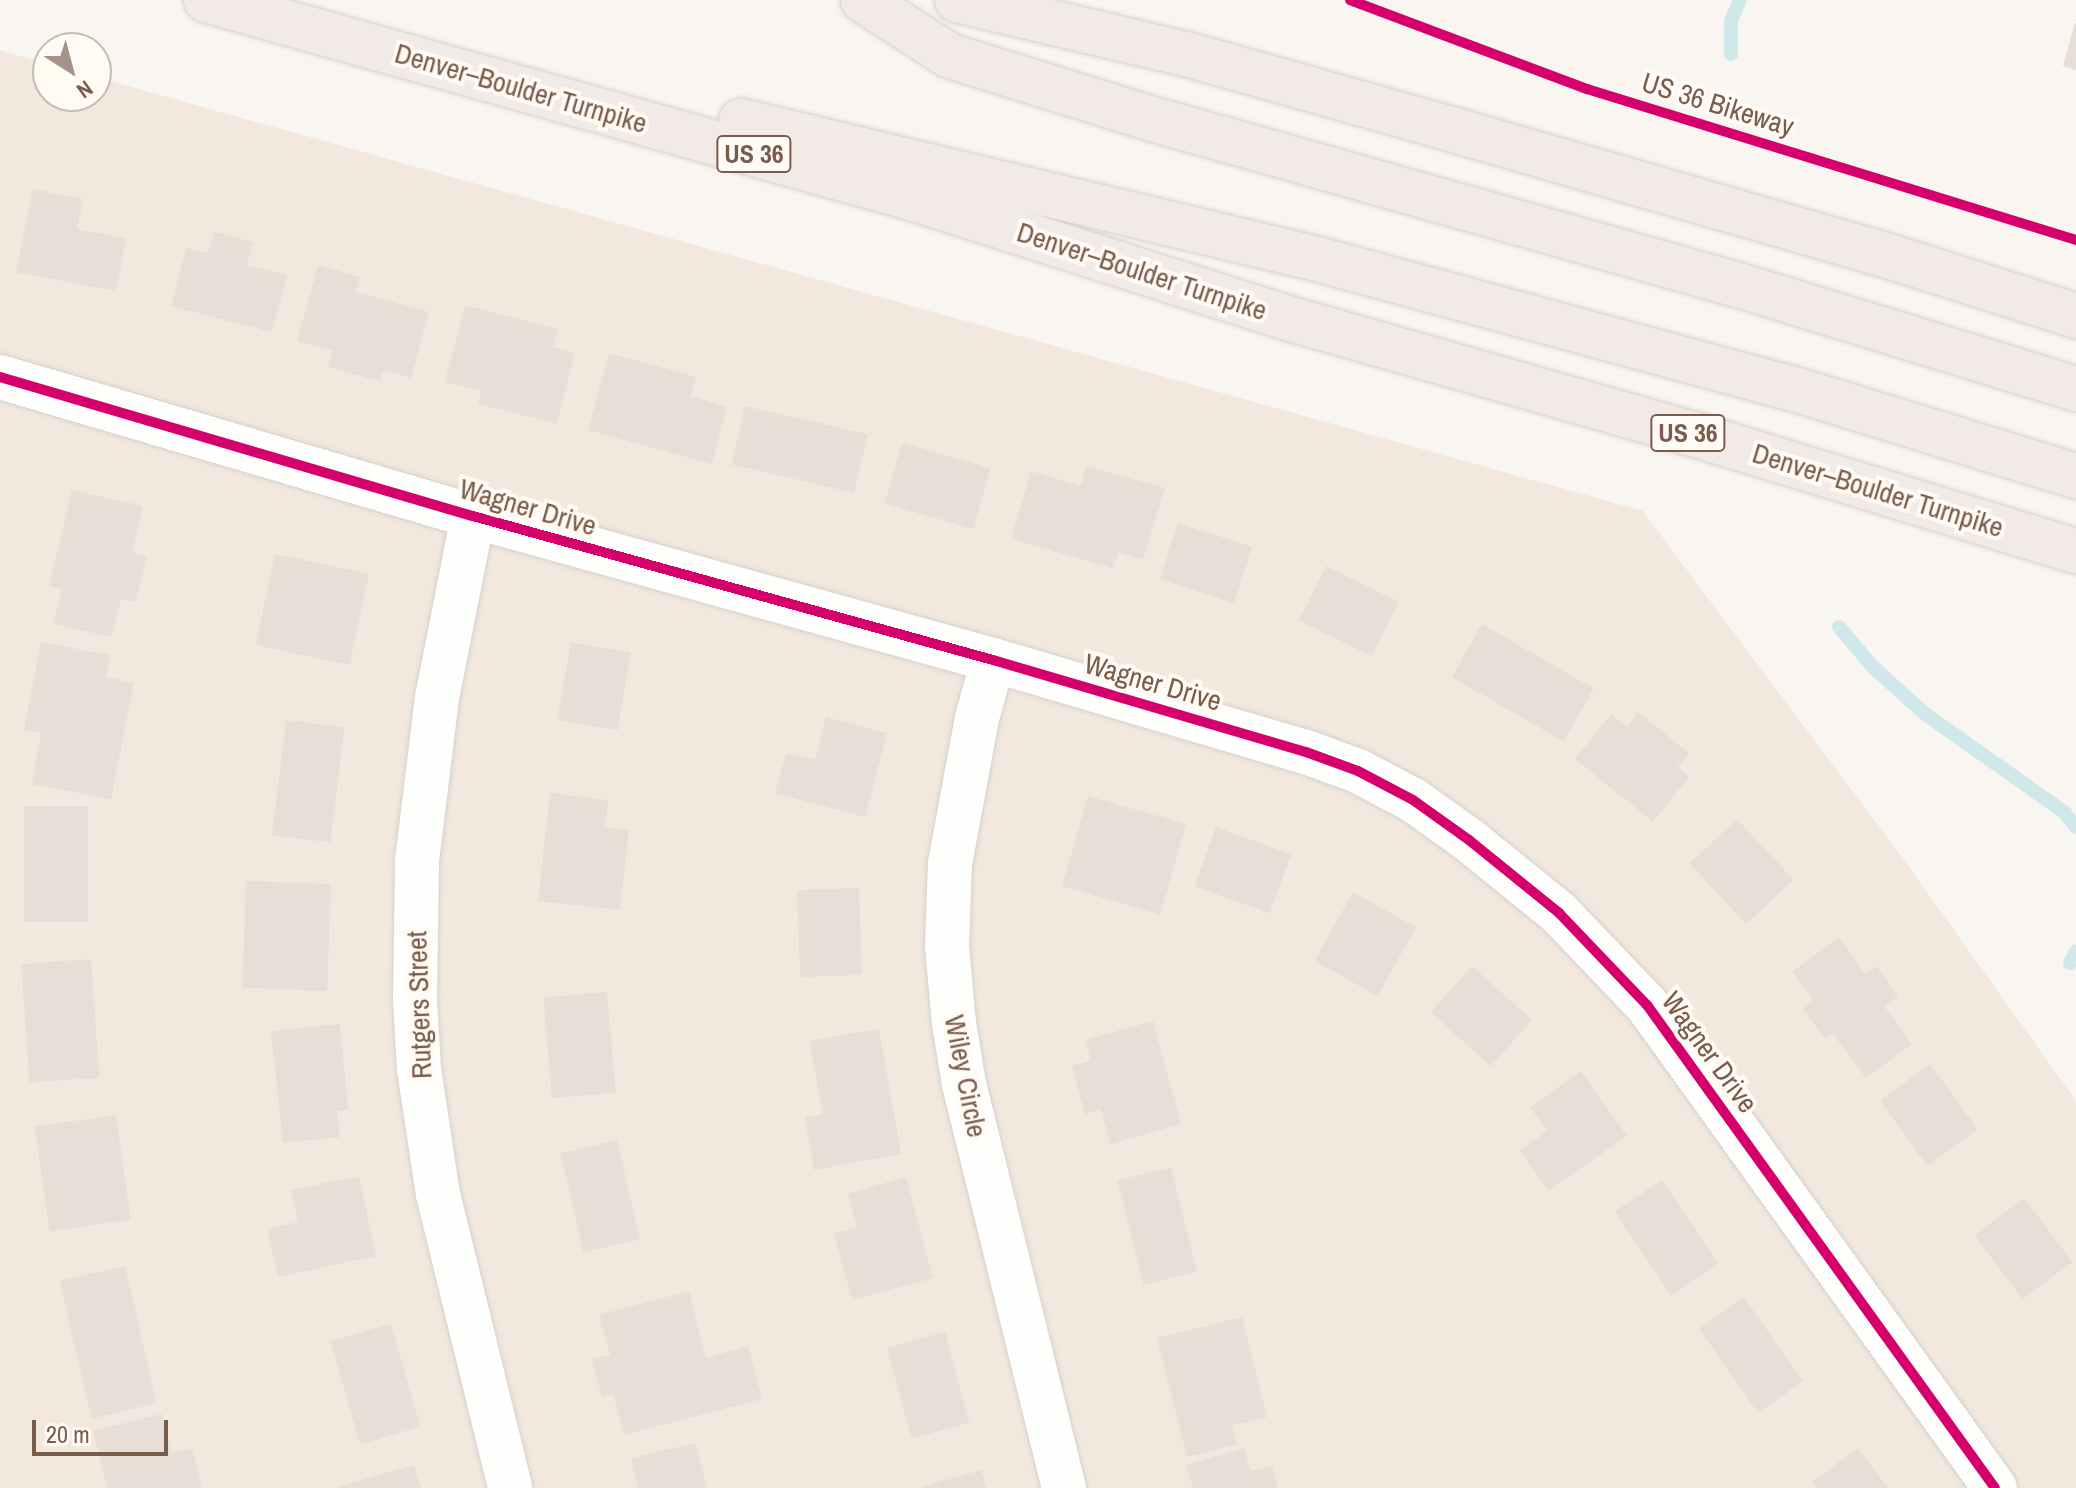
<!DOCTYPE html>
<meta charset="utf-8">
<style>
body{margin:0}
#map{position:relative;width:2076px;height:1488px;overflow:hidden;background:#f9f5f0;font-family:"Archivo Narrow",sans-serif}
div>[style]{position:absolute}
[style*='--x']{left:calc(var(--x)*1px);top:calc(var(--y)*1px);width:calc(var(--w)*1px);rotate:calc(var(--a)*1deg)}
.residential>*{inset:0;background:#f2e8de}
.stream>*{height:14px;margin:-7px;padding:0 7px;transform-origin:7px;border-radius:7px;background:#d0e8ea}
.building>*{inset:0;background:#e6ded7;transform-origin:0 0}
.roads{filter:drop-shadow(0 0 2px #d7d1cb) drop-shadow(0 0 2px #d7d1cb)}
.minor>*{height:44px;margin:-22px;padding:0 22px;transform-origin:22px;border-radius:22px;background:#fefefd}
.highway>*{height:44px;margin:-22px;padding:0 22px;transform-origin:22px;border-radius:22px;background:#f2eae7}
.cycleway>*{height:10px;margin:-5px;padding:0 5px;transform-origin:5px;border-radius:5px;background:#d6006c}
span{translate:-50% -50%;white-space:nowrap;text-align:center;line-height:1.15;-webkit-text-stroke:8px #fffaf3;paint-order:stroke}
.shield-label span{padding:2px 6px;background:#fffaf3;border:2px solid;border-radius:6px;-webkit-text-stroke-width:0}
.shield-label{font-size:26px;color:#7a5c4d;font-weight:700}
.street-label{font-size:28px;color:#7a5c4d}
.north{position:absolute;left:32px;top:32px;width:80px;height:80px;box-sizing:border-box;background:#fffaf3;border:2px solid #cabbb1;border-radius:50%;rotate:144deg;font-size:22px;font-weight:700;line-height:32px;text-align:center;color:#7a5c4d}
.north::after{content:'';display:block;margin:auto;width:28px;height:36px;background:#a69286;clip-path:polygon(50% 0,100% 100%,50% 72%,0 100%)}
.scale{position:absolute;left:32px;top:1420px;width:136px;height:36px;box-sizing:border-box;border:4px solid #7a5c4d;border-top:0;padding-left:10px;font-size:24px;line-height:28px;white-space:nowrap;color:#7a5c4d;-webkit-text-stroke:6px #fffaf3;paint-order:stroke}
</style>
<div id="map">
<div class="residential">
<i style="clip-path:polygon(0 50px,48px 64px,48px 96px,96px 96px,96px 77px,1643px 511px,1904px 860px,2076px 1101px,2076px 1488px,0 1488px)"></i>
</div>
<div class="stream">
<i style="--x:1731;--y:54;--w:33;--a:-90"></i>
<i style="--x:1731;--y:21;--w:23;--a:-67"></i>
<i style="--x:1839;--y:627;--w:52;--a:49.6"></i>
<i style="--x:1873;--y:667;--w:69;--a:42"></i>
<i style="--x:1924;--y:713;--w:173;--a:35.3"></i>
<i style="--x:2065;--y:813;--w:18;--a:52"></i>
<i style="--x:2070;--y:963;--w:13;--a:-63"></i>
</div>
<div class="building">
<i style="clip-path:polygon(2075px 23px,2076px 23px,2076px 70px,2063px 66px)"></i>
<i style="clip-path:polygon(33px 189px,83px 199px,77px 229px,126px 239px,116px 291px,16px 272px)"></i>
<i style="clip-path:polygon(214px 232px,253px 242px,247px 265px,287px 275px,272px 332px,171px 306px,186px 248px,208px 253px)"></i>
<i style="clip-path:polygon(318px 265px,360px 277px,356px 292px,429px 312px,411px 378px,383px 370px,380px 381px,328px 367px,333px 351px,297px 341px)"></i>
<i style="clip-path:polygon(465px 305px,558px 329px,553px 347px,575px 353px,557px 424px,478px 404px,481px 391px,445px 382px)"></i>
<i style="clip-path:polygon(609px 353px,696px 377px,690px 396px,727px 407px,712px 464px,588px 430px)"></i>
<i style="left:745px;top:406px;width:126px;height:60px;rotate:13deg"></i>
<i style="left:902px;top:443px;width:92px;height:63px;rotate:16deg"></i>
<i style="clip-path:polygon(1086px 466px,1165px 488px,1143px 560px,1118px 552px,1113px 568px,1011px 539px,1031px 471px,1081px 486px)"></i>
<i style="clip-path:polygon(72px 490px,143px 506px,132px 552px,147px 556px,136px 602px,121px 599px,112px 637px,53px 624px,62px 589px,49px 586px)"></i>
<i style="left:1178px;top:523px;width:78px;height:59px;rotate:18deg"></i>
<i style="left:275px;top:554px;width:96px;height:93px;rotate:12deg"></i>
<i style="left:1326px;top:566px;width:81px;height:61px;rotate:26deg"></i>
<i style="left:1482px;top:624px;width:129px;height:61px;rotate:30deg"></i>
<i style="clip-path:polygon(41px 642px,110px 655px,106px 677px,134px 683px,111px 799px,32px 784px,41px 733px,24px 730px)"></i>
<i style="left:571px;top:642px;width:61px;height:79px;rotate:10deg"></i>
<i style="clip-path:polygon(1638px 712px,1689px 753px,1678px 767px,1689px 777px,1653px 822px,1575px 759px,1611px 714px,1627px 727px)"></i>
<i style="clip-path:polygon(826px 717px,887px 733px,865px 817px,775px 793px,786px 753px,815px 760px)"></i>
<i style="left:286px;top:720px;width:59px;height:116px;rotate:7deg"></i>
<i style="clip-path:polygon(550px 793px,608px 800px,605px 827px,629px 830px,620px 910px,538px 901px)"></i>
<i style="left:1088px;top:796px;width:102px;height:94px;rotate:16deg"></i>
<i style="left:88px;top:806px;width:116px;height:64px;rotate:90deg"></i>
<i style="left:1737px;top:819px;width:83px;height:65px;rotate:47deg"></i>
<i style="left:1216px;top:827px;width:80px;height:63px;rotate:20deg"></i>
<i style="left:246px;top:881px;width:85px;height:107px;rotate:2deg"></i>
<i style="left:859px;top:888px;width:87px;height:62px;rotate:88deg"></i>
<i style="left:1353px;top:892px;width:72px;height:79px;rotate:29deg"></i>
<i style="clip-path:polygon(1839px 937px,1865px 974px,1876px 966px,1898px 996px,1884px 1006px,1912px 1044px,1866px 1078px,1832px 1033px,1825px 1039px,1803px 1009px,1813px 1000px,1792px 972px)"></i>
<i style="left:91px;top:959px;width:119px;height:70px;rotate:86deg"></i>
<i style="left:1472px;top:966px;width:81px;height:62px;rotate:42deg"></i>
<i style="left:607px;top:992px;width:101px;height:64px;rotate:85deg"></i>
<i style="clip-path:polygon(1153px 1021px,1181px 1124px,1110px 1144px,1101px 1109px,1085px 1114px,1072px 1066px,1091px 1061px,1085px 1040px)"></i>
<i style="clip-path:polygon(340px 1024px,348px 1110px,337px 1111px,340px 1137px,283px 1143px,271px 1031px)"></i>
<i style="clip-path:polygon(879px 1029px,901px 1154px,814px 1170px,805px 1117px,823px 1114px,809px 1041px)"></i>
<i style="left:1930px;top:1064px;width:81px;height:62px;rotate:54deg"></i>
<i style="clip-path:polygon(1581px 1071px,1627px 1136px,1548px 1191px,1520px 1150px,1547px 1131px,1530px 1107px)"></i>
<i style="left:116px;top:1115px;width:106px;height:82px;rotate:82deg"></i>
<i style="left:617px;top:1140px;width:102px;height:58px;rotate:77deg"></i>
<i style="left:1171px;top:1167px;width:108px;height:55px;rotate:76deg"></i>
<i style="clip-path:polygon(359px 1176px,376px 1256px,278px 1277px,267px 1229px,298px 1222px,291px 1190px)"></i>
<i style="clip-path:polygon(906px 1177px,933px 1278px,852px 1300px,834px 1233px,857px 1227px,848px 1194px)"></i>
<i style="left:1662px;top:1180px;width:101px;height:57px;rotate:56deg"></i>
<i style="left:2024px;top:1198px;width:80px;height:62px;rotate:53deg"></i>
<i style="left:125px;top:1266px;width:141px;height:67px;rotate:77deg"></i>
<i style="clip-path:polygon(689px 1291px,706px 1358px,748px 1346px,762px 1399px,624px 1435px,613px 1394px,602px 1397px,592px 1359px,610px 1355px,599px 1315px)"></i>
<i style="left:1744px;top:1297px;width:103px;height:55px;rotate:55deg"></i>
<i style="clip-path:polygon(1242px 1317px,1267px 1417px,1232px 1425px,1237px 1445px,1187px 1457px,1157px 1338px)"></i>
<i style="left:391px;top:1324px;width:107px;height:63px;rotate:74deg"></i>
<i style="left:945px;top:1332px;width:94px;height:60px;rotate:75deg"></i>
<i style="clip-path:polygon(162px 1414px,172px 1453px,192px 1448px,202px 1488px,107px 1488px,93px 1431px)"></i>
<i style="clip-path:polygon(696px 1443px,707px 1488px,638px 1488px,631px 1458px)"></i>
<i style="clip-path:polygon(1244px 1448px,1251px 1471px,1272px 1466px,1278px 1488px,1193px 1488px,1186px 1465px)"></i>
<i style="clip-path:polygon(1858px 1448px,1888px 1488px,1816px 1488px,1812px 1482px)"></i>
<i style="clip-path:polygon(414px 1465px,421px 1488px,337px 1488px,337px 1487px)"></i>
<i style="clip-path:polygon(981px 1470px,986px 1488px,922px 1488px,922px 1487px)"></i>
</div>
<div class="roads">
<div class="minor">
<i style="--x:0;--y:377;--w:493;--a:16.4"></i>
<i style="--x:473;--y:516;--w:540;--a:15.48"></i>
<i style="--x:993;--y:660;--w:326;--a:16.4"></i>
<i style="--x:1306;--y:752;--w:55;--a:20.1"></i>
<i style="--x:1358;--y:771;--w:62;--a:27.8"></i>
<i style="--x:1413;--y:800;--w:69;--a:35.5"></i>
<i style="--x:1469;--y:840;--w:116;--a:39"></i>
<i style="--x:1559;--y:913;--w:127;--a:46.3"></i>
<i style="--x:1647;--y:1005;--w:595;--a:54.23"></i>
<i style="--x:473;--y:516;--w:186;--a:101.2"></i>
<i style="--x:437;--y:698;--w:164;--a:97"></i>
<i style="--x:417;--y:861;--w:139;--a:90.8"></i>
<i style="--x:415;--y:1000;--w:69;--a:86.7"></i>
<i style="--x:419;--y:1069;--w:126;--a:81.4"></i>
<i style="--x:438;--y:1194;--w:303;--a:76.2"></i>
<i style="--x:993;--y:660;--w:60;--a:105.4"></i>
<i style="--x:977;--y:718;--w:147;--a:100.5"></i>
<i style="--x:950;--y:863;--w:83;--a:92.1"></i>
<i style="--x:947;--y:946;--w:77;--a:84.8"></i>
<i style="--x:954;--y:1023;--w:62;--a:80.7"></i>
<i style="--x:964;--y:1084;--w:416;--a:76.1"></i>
</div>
<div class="highway">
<i style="--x:206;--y:0;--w:740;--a:15.69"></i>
<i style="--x:918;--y:200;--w:399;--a:17.7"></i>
<i style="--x:1298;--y:321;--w:414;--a:16"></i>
<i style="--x:1696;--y:435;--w:397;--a:17"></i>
<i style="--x:863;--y:0;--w:103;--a:32.8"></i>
<i style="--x:950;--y:56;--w:216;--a:17.3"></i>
<i style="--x:1156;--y:120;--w:605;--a:15.83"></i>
<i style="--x:1738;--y:285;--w:354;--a:17.1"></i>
<i style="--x:957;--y:0;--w:235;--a:13.3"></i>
<i style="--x:1186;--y:54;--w:275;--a:15.8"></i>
<i style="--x:1451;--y:129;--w:446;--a:16.2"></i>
<i style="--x:1879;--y:253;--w:207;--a:17.7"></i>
<i style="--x:741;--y:121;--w:592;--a:13.47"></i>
<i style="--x:1317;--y:259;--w:505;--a:15.28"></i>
<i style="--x:1804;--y:392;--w:285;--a:17.2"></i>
</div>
</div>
<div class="cycleway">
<i style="--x:1350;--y:0;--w:253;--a:20.6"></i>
<i style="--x:1587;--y:89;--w:512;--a:17.16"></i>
<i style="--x:0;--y:377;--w:493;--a:16.4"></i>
<i style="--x:473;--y:516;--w:540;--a:15.48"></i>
<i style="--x:993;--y:660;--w:326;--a:16.4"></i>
<i style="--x:1306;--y:752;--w:55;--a:20.1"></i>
<i style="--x:1358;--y:771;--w:62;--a:27.8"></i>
<i style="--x:1413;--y:800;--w:69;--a:35.5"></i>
<i style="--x:1469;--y:840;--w:116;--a:39"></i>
<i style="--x:1559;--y:913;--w:127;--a:46.3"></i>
<i style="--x:1647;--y:1005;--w:595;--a:54.23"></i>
</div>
<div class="shield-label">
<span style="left:754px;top:154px">US 36</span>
<span style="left:1688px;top:433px">US 36</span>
</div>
<div class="street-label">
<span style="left:521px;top:88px;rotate:16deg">Denver–Boulder Turnpike</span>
<span style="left:1718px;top:104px;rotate:17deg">US 36 Bikeway</span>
<span style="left:1142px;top:271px;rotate:18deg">Denver–Boulder Turnpike</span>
<span style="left:1878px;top:490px;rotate:17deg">Denver–Boulder Turnpike</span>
<span style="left:528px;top:507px;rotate:16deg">Wagner Drive</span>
<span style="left:1153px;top:682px;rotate:16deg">Wagner Drive</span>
<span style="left:419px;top:1005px;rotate:-92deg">Rutgers Street</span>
<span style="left:1710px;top:1052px;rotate:54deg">Wagner Drive</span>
<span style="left:966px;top:1076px;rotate:79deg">Wiley Circle</span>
</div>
<div class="north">N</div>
<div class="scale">20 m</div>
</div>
